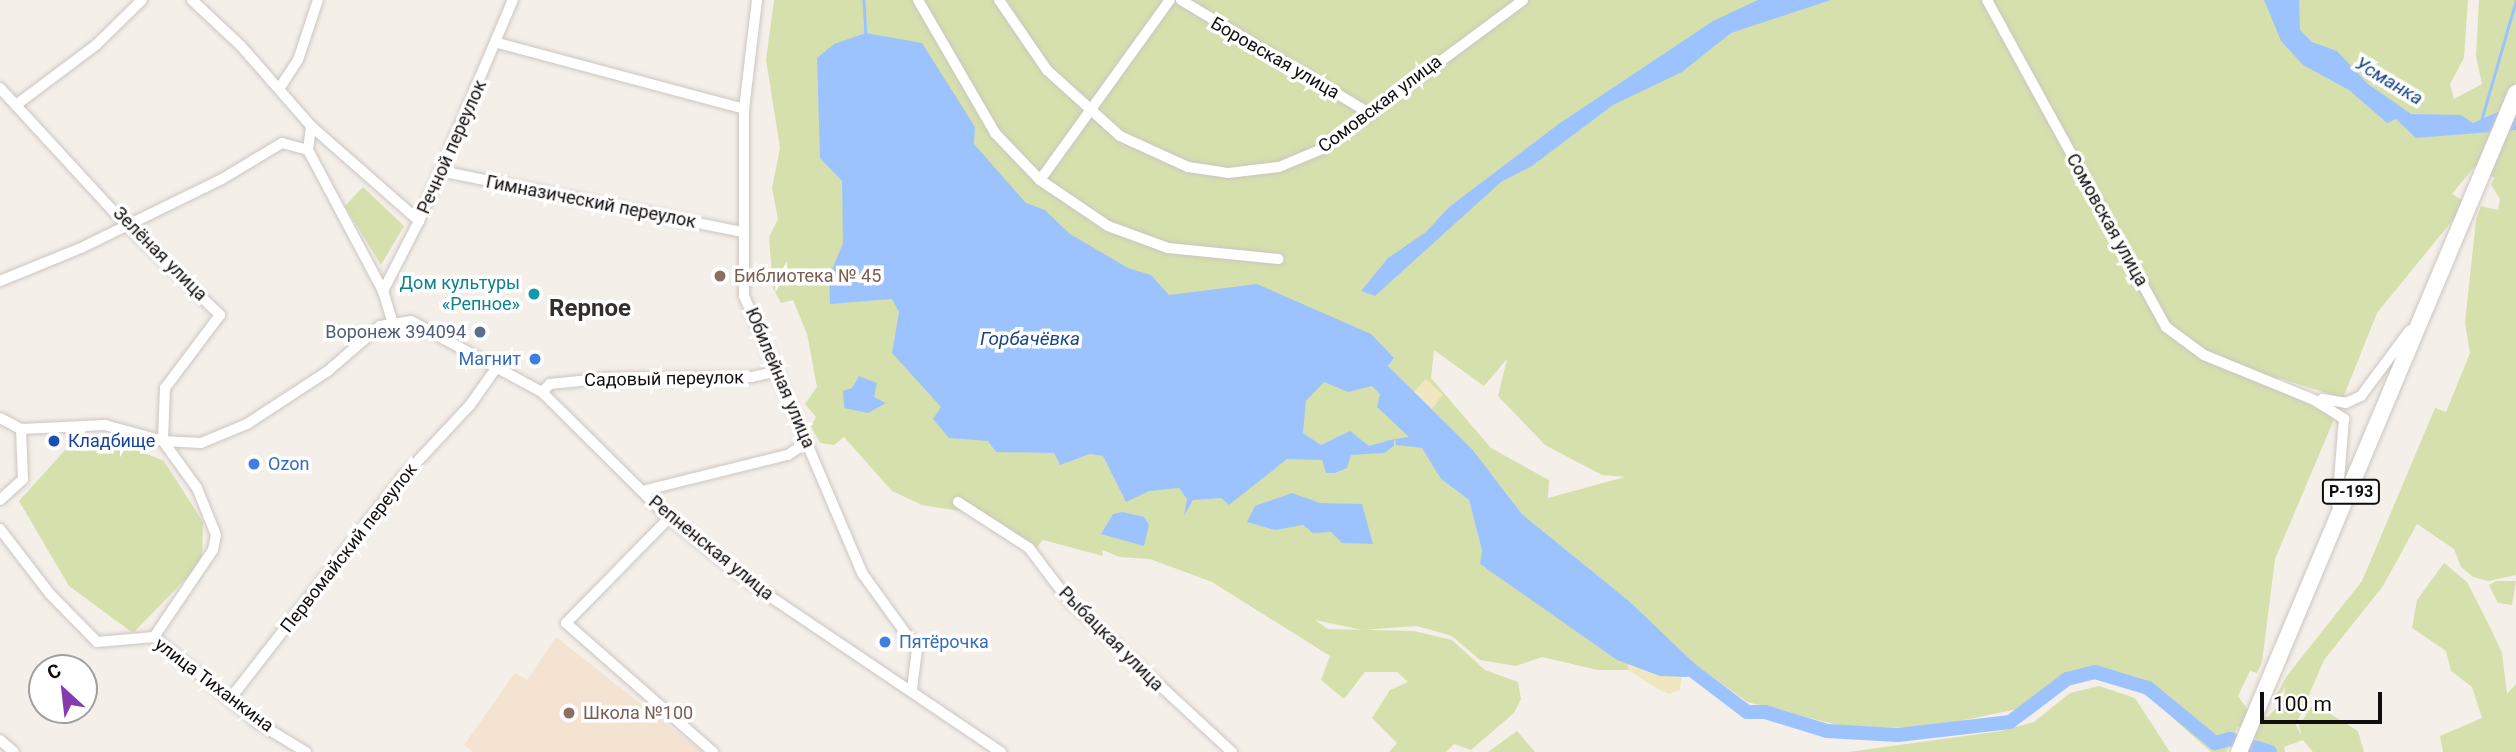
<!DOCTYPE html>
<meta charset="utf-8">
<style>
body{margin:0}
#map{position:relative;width:2516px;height:752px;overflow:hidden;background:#f5efea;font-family:Roboto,sans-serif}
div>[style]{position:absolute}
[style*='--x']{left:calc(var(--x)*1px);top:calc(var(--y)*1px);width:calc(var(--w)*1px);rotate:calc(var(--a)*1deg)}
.education>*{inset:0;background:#f5e3d2}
.green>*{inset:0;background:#d6e0ad}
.sand>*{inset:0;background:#f0e7c1;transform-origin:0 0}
.water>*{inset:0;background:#9dc3fe}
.stream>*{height:2.5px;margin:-1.25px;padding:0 1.25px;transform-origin:1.25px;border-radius:1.25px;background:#9dc3fe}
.river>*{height:14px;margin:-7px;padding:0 7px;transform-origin:7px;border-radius:7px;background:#9dc3fe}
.roads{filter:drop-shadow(0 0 2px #cbc6c1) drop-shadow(0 0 2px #cbc6c1)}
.minor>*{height:10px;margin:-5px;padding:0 5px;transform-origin:5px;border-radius:5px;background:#fff}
.highway>*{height:16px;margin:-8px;padding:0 8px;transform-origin:8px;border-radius:8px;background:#fff}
.dots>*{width:19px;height:19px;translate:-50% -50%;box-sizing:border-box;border:4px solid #fff;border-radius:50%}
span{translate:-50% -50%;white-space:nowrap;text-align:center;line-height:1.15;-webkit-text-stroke:7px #fff;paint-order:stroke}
.shield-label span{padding:2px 5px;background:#fff;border:2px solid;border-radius:5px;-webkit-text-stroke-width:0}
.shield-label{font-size:16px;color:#110f0d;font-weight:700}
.street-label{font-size:18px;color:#110f0d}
.education-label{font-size:18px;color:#785e54}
.left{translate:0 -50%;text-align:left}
.culture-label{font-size:18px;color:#0d838f}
.right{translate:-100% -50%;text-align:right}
.service-label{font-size:18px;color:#4e5e75}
.shop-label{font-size:18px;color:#366cbe}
.transit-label{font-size:18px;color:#164399}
.water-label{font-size:19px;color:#194589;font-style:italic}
.district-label{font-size:24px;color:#342f2c;font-weight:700}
.north{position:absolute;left:28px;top:654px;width:70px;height:70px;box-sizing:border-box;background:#fff;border:2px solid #a09f9e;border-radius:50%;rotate:333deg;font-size:19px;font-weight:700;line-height:28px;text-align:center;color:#110f0d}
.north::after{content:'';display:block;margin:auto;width:24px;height:32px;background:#833bad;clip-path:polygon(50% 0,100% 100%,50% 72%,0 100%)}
.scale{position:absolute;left:2260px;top:692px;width:122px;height:32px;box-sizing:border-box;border:4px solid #110f0d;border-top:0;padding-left:9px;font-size:21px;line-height:24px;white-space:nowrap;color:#110f0d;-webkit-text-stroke:5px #fff;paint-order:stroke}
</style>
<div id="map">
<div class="education">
<i style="clip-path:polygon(556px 637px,702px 752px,473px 752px,464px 745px,515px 673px,527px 680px)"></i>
</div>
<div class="green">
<i style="clip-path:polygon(evenodd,774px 0,2468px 0,2464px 58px,2450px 84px,2454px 99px,2482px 84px,2476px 56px,2479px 0,2516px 0,2516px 575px,2488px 581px,2473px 577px,2461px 567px,2454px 549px,2417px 524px,2383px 586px,2324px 660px,2296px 725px,2301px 735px,2299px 725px,2317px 699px,2328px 701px,2329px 713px,2358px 731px,2364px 752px,2313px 752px,2303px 740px,2284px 747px,2285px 752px,2256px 752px,2259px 741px,2238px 726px,2226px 752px,2211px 752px,2148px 696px,2094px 668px,2069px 674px,2023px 708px,1930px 727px,1849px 728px,1747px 702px,1685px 657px,1629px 601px,1522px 514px,1472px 449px,1431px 409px,1443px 395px,1406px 433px,1427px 453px,1441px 479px,1469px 500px,1482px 551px,1617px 660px,1628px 661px,1628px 670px,1598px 670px,1542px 657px,1516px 666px,1480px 660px,1452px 636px,1417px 626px,1363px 630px,1315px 620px,1328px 629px,1414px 631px,1452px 640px,1485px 670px,1518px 682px,1521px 699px,1514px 713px,1471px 750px,1454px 744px,1446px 752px,1389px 752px,1397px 743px,1372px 718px,1390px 690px,1408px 682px,1397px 672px,1365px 672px,1344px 699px,1321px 680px,1330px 656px,1212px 582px,1150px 559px,1120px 557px,1102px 550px,1103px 556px,1043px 540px,1036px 548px,990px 516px,922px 505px,892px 491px,844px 437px,834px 445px,820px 443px,811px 426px,816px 417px,805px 404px,817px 387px,807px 334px,793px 300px,781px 303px,773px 288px,769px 237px,778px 219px,772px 188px,780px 148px,766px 60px,774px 0,2475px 166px,2494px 178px,2491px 185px,2500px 199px,2498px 210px,2481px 206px,2476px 220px,2465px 323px,2470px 353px,2446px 412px,2435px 408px,2362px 581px,2286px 677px,2273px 701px,2278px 702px,2285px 686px,2284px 699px,2268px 717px,2247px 709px,2238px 696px,2250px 671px,2257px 673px,2262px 662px,2275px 559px,2335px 417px,2274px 388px,2278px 378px,2343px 398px,2377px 313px,2456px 216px,2462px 200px,2452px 194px,2475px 166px,774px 0,1434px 350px,1484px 386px,1507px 359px,1498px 396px,1545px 445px,1602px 475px,1625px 477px,1548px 498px,1549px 480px,1491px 448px,1431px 378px,1434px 350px)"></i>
<i style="clip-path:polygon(363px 187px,404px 226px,381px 265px,345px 206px)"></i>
<i style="clip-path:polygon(107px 437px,164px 461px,203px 522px,202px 562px,133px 633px,69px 586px,19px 501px,76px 438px)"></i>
<i style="clip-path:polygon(2444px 563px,2467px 582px,2491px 629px,2502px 653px,2507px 694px,2516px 684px,2516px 752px,2443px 752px,2440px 736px,2482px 718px,2472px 687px,2451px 671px,2446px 651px,2412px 628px,2417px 600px)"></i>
<i style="clip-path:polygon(2496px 581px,2516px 581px,2512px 605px,2498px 603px,2489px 585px)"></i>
<i style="clip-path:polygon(2099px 686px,2135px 698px,2170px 752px,1848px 752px,2001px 731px,2034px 722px,2070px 693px)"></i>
<i style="clip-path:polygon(1517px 731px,1535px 752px,1488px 752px)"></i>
</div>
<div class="sand">
<i style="left:1426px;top:379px;width:23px;height:18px;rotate:43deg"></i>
<i style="clip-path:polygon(1628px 661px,1665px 676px,1682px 675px,1680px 690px,1669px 694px,1658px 689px,1628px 670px)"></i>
</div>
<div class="water">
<i style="clip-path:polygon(1758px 0,1831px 0,1731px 33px,1682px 72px,1613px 105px,1532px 166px,1501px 182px,1375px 296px,1361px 291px,1388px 258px,1426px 232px,1449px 207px,1560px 123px,1713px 21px)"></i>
<i style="clip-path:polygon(2264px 0,2299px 0,2300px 30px,2312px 42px,2337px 51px,2368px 84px,2411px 114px,2461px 115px,2473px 123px,2516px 104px,2516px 130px,2416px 138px,2396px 119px,2387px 123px,2349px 90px,2303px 65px,2281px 41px)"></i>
<i style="clip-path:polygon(866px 33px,922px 43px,975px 127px,974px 144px,1026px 203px,1045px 210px,1070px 234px,1128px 268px,1151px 275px,1169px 295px,1257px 284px,1371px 334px,1394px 358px,1388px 366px,1472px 449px,1522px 514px,1629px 601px,1698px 667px,1687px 677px,1660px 676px,1617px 660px,1480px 564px,1482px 551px,1469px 500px,1441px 479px,1422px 448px,1396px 445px,1395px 439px,1409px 437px,1377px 407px,1380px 394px,1372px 386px,1348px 392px,1324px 382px,1306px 401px,1303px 433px,1321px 445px,1350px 431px,1369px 446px,1394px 439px,1394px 446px,1384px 453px,1351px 455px,1347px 468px,1335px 473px,1326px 473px,1322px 460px,1287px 459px,1229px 505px,1221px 498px,1193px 500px,1184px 516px,1187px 499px,1179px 488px,1149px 491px,1126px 502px,1103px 456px,1090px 454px,1060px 465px,1054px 453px,996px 452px,988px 441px,949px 438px,933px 419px,941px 407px,892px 353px,899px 312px,892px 299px,830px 304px,829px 277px,843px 243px,842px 181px,820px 158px,817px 58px,834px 44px)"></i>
<i style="clip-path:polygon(859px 376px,877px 383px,874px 397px,886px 403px,868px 413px,844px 408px,843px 391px,852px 388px)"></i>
<i style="clip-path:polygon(1292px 493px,1320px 503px,1362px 504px,1373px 544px,1342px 543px,1331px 532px,1313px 533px,1303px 525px,1275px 530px,1247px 522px,1255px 506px)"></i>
<i style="clip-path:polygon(1122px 512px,1144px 517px,1149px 525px,1144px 546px,1101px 534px,1113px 514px)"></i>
</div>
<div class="stream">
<i style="--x:864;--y:0;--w:33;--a:87"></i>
<i style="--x:2481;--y:121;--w:126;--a:-73.9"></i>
</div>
<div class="river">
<i style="--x:1681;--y:662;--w:83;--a:37.1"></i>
<i style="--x:1747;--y:712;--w:18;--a:0"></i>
<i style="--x:1765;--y:712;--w:65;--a:17"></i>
<i style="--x:1827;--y:731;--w:71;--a:3.2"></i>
<i style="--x:1898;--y:735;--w:113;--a:-6.6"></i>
<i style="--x:2010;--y:722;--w:71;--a:-37"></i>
<i style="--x:2067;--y:679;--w:29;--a:-14"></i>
<i style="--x:2095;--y:672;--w:55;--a:16.8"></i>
<i style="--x:2148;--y:688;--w:87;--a:39.4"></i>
<i style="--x:2215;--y:743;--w:16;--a:-15"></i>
<i style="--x:2230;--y:739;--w:42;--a:18"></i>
</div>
<div class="roads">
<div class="minor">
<i style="--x:192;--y:0;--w:67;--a:43.2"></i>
<i style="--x:241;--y:46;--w:106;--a:48.8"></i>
<i style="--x:311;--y:126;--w:24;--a:97"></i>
<i style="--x:308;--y:150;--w:160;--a:62"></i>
<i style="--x:383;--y:291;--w:30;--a:73"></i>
<i style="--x:757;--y:0;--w:110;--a:96.8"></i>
<i style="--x:744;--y:109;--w:187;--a:90"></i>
<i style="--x:744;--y:296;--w:301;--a:66.9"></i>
<i style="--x:862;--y:573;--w:94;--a:54.1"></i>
<i style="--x:917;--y:649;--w:40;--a:97.1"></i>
<i style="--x:918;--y:0;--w:154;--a:59.9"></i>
<i style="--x:995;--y:133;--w:65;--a:46.2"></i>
<i style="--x:1040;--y:180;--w:82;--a:34.1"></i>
<i style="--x:1108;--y:226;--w:64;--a:20.1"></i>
<i style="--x:1168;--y:248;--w:111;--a:5.7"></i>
<i style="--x:999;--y:0;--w:85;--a:55.6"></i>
<i style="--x:1047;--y:70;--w:98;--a:42.1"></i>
<i style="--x:1120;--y:136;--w:75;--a:24.5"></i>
<i style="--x:1188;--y:167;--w:40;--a:8.5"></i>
<i style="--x:1228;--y:173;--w:51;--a:-6.7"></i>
<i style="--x:1279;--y:167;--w:47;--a:-22.7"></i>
<i style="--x:1322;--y:149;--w:250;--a:-36.5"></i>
<i style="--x:1181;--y:0;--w:222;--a:31"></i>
<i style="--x:1987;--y:0;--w:373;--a:61.3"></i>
<i style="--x:2166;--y:327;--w:47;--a:36.4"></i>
<i style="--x:2204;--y:355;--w:119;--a:22.2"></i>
<i style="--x:2314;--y:400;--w:36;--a:32"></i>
<i style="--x:2344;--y:419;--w:86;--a:94.7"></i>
<i style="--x:498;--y:43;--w:255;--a:15"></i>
<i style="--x:0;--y:88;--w:188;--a:47.4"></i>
<i style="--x:127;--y:226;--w:129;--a:43.7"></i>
<i style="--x:220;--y:315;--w:91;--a:127"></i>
<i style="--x:165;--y:388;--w:53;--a:92.2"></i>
<i style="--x:279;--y:89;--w:35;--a:-57"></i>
<i style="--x:298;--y:60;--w:63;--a:-71.6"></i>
<i style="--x:16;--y:105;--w:100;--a:-36.9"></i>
<i style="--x:96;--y:45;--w:64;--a:-44.4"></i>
<i style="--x:311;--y:126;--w:144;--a:41.3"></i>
<i style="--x:440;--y:171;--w:309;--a:11.4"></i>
<i style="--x:1040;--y:180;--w:222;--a:-54.2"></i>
<i style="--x:0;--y:281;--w:87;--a:-22.2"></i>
<i style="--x:81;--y:248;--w:157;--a:-26.1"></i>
<i style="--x:222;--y:179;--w:70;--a:-31"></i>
<i style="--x:282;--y:143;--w:27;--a:15"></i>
<i style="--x:383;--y:291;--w:79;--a:-62.8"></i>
<i style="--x:419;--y:221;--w:240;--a:-67"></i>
<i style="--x:542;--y:392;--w:11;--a:-45"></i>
<i style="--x:550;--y:384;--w:59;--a:-5.8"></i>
<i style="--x:609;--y:378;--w:143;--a:-0.4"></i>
<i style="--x:752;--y:377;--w:27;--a:-13"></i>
<i style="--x:2322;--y:399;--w:24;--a:9"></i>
<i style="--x:2346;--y:403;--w:17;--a:-25"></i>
<i style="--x:2361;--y:396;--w:82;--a:-53.4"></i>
<i style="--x:0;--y:418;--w:24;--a:28"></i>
<i style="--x:21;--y:429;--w:84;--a:-2.7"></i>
<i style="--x:105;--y:425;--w:60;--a:15.4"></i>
<i style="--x:163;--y:441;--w:38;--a:3"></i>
<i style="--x:201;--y:443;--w:50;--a:-22.4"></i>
<i style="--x:247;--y:424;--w:97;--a:-33.2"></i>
<i style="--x:328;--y:371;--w:69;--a:-40.9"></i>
<i style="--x:380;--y:326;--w:31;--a:-9"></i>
<i style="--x:411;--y:321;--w:149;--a:28.5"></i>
<i style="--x:542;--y:392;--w:179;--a:44.8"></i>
<i style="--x:669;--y:518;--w:104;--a:38.7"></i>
<i style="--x:750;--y:583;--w:303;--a:34"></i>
<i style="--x:642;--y:491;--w:150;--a:-13.9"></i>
<i style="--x:788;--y:455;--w:22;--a:-34"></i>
<i style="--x:0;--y:500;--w:31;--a:-42"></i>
<i style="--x:23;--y:479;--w:50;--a:-92.3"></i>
<i style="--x:958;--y:502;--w:85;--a:32.9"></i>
<i style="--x:1029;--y:548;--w:68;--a:52.8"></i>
<i style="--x:1070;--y:602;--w:221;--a:42.8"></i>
<i style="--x:669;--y:518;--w:147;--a:134.4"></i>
<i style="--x:566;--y:623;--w:196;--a:41.3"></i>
<i style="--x:0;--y:529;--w:82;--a:52.4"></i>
<i style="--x:50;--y:594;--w:67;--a:45.6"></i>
<i style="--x:97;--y:642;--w:57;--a:-5"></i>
<i style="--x:154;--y:637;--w:135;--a:39.6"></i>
<i style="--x:258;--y:723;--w:56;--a:31.1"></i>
<i style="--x:154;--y:637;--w:105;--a:-55.9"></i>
<i style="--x:213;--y:550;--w:15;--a:-79"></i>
<i style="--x:216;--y:535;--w:51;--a:-112"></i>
<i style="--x:197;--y:488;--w:58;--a:-125.9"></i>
<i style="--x:230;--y:699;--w:279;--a:-52.1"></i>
<i style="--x:401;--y:479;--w:101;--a:-47"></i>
<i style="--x:470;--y:405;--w:47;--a:-54.6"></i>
<i style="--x:0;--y:740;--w:18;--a:41"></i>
</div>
<div class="highway">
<i style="--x:2239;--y:752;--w:715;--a:-67.2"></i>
</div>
</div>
<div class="dots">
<i style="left:720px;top:276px;background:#8d6e63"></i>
<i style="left:534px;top:294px;background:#0f9aa8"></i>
<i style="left:480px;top:332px;background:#5c6f8a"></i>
<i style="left:535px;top:359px;background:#3f7fe0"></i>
<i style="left:54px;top:441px;background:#1a4fb4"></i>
<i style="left:254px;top:464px;background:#3f7fe0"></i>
<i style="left:885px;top:642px;background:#3f7fe0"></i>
<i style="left:569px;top:713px;background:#8d6e63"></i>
</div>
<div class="shield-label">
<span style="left:2351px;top:492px">Р-193</span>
</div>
<div class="street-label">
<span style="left:1275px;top:58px;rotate:30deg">Боровская улица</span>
<span style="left:1380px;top:104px;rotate:-37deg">Сомовская улица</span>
<span style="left:452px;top:147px;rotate:-66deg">Речной переулок</span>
<span style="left:591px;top:202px;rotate:11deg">Гимназический переулок</span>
<span style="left:2107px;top:220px;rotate:61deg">Сомовская улица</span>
<span style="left:160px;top:254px;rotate:45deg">Зелёная улица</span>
<span style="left:780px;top:378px;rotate:67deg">Юбилейная улица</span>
<span style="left:664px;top:379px;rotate:-1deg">Садовый переулок</span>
<span style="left:349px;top:548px;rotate:-52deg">Первомайский переулок</span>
<span style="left:711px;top:548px;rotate:39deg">Репненская улица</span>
<span style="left:1111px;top:639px;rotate:45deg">Рыбацкая улица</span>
<span style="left:214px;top:685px;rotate:37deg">улица Тиханкина</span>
</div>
<div class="education-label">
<span class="left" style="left:734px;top:276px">Библиотека № 45</span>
<span class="left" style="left:583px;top:713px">Школа №100</span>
</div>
<div class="culture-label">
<span class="right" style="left:520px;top:294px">Дом культуры<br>«Репное»</span>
</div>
<div class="service-label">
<span class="right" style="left:466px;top:332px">Воронеж 394094</span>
</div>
<div class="shop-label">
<span class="right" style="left:521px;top:359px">Магнит</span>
<span class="left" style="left:268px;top:464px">Ozon</span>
<span class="left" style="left:899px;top:642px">Пятёрочка</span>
</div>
<div class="transit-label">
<span class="left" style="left:68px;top:441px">Кладбище</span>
</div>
<div class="water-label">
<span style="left:2389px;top:81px;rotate:31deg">Усманка</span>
<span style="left:1030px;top:339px">Горбачёвка</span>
</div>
<div class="district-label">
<span style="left:590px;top:309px">Repnoe</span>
</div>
<div class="north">С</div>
<div class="scale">100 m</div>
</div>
